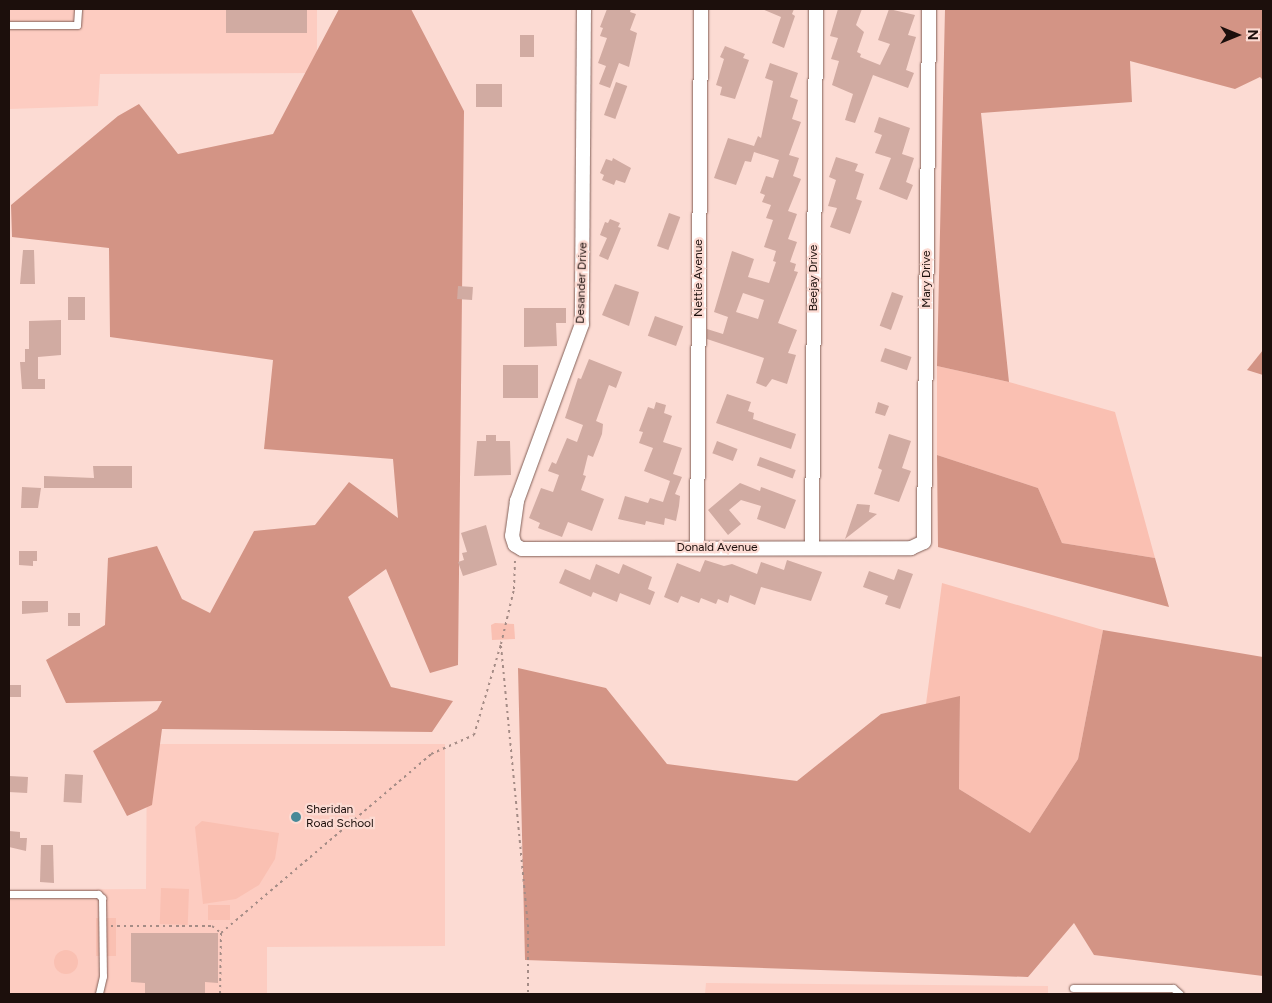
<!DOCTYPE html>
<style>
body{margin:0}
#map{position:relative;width:1272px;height:1003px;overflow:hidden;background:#fcdbd3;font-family:Figtree,sans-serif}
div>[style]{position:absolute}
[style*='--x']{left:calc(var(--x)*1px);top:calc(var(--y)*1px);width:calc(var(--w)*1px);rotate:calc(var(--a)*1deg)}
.built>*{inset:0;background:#fdccc1}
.green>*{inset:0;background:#fac0b2;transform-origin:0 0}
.round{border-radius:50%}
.forest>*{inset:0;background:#d39485}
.building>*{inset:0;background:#d1aba2;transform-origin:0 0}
.path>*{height:2px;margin-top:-1px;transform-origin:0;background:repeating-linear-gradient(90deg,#a58c86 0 2.5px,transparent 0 6.5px)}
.roads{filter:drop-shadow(0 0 1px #836058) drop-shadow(0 0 1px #836058)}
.lane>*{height:7px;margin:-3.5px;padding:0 3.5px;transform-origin:3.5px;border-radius:3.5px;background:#fff}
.street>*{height:14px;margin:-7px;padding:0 7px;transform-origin:7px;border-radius:7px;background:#fff}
.dots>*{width:14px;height:14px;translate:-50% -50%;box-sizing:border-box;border:2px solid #fcdbd3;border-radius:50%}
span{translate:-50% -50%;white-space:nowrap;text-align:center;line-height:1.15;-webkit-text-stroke:4.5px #fcdbd3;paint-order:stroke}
.street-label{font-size:12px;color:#1c0f0c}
.poi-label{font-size:12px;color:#1c0f0c}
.left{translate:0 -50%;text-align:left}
.frame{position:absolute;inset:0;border:10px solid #1c0f0c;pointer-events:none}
.north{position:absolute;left:1212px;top:10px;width:50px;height:50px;-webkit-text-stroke:4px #fcdbd3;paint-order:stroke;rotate:90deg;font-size:14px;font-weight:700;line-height:20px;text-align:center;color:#1c0f0c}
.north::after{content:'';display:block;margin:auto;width:18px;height:22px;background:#1c0f0c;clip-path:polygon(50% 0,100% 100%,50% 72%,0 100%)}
</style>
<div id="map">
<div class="built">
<i style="clip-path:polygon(9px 9px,317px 9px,317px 73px,100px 74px,98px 106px,9px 109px)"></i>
<i style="clip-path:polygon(147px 744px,445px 744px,445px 946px,267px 947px,267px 994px,9px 994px,9px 890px,146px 889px)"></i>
<i style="clip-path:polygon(706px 983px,1048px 986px,1048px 994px,705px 994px)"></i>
</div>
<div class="green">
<i style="clip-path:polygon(937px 366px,1009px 382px,1115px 412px,1155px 558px,1062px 543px,1038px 488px,937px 455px)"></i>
<i style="clip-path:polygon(942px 583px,1103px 630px,1078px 759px,1030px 833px,959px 789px,960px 697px,926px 704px)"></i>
<i style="clip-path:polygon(495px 623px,514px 624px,515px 639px,492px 640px,491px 625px)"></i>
<i style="clip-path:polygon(202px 821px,279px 833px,275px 859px,259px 885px,236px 899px,203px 904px,195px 827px)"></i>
<i style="left:161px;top:888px;width:28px;height:36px;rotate:2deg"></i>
<i style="left:208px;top:905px;width:22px;height:15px"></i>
<i style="left:96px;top:918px;width:20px;height:38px"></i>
<i class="round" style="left:54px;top:950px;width:24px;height:24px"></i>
</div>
<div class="forest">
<i style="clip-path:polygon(339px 9px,411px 9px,464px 111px,458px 665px,430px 673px,386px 569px,348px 597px,391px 687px,453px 701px,432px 732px,162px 729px,152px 805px,127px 816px,93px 751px,157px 710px,162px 701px,66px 703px,46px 660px,105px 625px,108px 558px,157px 546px,182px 599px,210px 613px,254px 531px,315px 525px,349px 482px,398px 518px,393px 459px,264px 449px,273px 360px,110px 337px,109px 248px,12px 237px,11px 205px,118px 116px,139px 104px,178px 154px,273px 134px)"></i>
<i style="clip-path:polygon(945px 9px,1263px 9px,1263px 80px,1260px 77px,1235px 89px,1130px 61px,1132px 102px,981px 113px,1009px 382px,937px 366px)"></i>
<i style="clip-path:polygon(1263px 350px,1263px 375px,1247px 370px)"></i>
<i style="clip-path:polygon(937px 455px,1038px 488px,1062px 543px,1155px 558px,1169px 607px,938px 547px)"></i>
<i style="clip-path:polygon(1103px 630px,1263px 657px,1263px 976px,1094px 955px,1074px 923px,1028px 977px,525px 960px,518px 668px,606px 688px,667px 764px,797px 781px,881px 714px,960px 696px,959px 789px,1030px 833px,1078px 759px)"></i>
</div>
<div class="building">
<i style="left:226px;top:9px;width:81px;height:24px"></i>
<i style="clip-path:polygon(607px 9px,631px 9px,630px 12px,636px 14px,630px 30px,637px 33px,629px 67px,619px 63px,610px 88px,599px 84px,606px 66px,598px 63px,607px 38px,600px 36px,603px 28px,600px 27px)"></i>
<i style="clip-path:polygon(762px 9px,794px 9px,792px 14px,795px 16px,784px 48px,772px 43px,781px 17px)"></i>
<i style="clip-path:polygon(838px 9px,862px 9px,856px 25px,864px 32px,857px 52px,861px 54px,860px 57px,880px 65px,890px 44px,878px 40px,889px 9px,915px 15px,908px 35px,916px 37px,906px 70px,914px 73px,908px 88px,873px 75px,855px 123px,845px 120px,853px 94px,832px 85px,839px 61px,831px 59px,838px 38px,830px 36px)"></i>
<i style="left:520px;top:35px;width:14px;height:22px"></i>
<i style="clip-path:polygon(725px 46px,745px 54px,743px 58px,749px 60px,735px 99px,720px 95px,722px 87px,716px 85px,724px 59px,720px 57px)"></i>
<i style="clip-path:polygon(evenodd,770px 63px,798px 73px,790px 97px,798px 100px,792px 119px,801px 122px,789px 155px,799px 158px,793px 176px,801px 179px,788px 211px,797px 214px,788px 239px,797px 242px,790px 262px,796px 264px,794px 271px,798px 272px,778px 323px,797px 330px,788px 353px,796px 355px,787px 384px,772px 379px,766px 387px,756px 383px,764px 358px,707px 339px,707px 329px,723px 334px,728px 317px,714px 312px,732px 251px,754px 259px,748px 277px,769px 283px,776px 262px,773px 261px,776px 251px,764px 247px,773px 220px,766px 218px,771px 205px,762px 202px,765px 195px,760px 193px,766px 176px,773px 178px,779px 160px,754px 152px,751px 162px,745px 161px,736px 185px,714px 178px,728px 138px,754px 146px,758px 136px,761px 138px,773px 81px,765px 78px,770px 63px,743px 293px,764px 300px,758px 319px,736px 312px,743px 293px)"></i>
<i style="left:616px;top:82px;width:12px;height:35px;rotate:20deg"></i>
<i style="left:476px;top:84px;width:26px;height:23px"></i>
<i style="clip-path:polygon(879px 117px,910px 128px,902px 154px,914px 158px,906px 182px,913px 185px,907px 200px,879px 189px,891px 158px,875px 153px,882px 135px,874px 132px)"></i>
<i style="clip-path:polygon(836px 157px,858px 164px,855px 171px,864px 174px,856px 199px,862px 201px,850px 234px,830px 227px,837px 208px,828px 206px,836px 180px,829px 177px)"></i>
<i style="clip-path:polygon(613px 158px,631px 168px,625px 183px,616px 180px,614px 185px,602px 180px,604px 175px,600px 173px,606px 159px,612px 161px)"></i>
<i style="left:669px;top:213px;width:12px;height:35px;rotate:20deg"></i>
<i style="clip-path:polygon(610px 219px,620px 223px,618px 227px,621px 228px,608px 260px,599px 256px,607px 238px,600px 235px,605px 222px,608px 223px)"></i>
<i style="clip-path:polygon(23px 250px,34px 250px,35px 284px,20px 284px)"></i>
<i style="clip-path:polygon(615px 284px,639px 292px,629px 326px,602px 315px)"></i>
<i style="left:458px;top:286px;width:15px;height:13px;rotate:4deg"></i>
<i style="left:892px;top:292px;width:12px;height:36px;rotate:20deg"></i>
<i style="left:68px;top:297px;width:17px;height:23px"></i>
<i style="clip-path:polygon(524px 308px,566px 308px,566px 323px,556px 323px,557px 346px,524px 347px)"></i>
<i style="left:655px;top:316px;width:30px;height:21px;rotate:20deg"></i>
<i style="clip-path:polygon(61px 320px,61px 355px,38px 357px,38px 379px,45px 379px,45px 389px,22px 389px,20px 362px,25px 362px,25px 349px,29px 349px,29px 321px)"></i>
<i style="left:885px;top:348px;width:28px;height:14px;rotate:19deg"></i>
<i style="clip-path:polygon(589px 359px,622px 372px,616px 388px,609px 385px,596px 421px,603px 424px,602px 434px,593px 457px,588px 455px,583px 475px,586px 476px,581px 490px,604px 499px,592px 531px,568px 522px,562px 537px,538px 528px,540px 523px,529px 518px,541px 488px,553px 492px,559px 475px,548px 471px,552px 462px,556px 464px,567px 438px,577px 442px,583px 425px,565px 418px,578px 378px,581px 379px)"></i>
<i style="left:538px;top:365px;width:33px;height:35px;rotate:90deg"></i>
<i style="clip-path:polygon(727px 394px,751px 402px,748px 411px,754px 413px,753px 419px,796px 434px,791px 449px,716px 423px)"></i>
<i style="clip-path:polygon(656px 402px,666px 405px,664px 413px,672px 416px,663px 442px,682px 448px,673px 474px,682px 477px,675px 494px,680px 496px,679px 506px,676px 521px,665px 518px,664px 525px,646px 521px,645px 525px,618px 519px,625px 496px,648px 503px,650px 498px,663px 502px,670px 481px,644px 471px,653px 448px,639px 443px,643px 432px,639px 431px,648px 407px,654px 409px)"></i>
<i style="clip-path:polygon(878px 402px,889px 406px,885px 416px,875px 413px)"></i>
<i style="clip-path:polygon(889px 434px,911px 441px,902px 468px,911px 471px,899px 502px,874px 494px,882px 470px,878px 468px)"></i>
<i style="clip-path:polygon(486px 435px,496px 435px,496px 441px,510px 441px,511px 475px,474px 476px,477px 441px,486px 441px)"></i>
<i style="left:717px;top:441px;width:22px;height:13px;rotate:21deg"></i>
<i style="left:760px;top:457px;width:38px;height:9px;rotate:20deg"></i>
<i style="clip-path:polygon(93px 466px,132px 466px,132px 488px,44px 488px,44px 476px,94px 478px)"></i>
<i style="clip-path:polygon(740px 483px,760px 491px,761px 487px,796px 500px,785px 529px,757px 519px,761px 506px,741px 500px,729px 510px,741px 524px,728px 535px,708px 510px)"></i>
<i style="clip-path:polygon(22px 487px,41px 488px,38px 508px,21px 508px)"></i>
<i style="clip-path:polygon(857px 504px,870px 505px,869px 512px,877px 514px,845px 539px)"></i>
<i style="clip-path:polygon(486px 525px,497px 565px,463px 576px,458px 562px,464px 560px,462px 553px,467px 552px,461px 533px)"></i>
<i style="clip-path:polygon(19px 551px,37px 551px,37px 561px,33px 561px,33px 566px,19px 565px)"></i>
<i style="clip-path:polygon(705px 560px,724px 566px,732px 564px,757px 574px,761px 562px,784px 570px,787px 560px,822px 572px,811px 601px,761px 587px,755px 605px,730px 595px,728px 603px,718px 599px,716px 604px,701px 598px,699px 603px,681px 596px,678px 603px,664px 597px,677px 563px,700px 572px)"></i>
<i style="clip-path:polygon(596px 564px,619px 574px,623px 564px,652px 577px,648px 589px,655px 592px,650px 605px,620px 593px,617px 602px,593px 592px,591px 597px,559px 583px,565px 569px,590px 580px)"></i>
<i style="clip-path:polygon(898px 569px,913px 574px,900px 609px,885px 604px,888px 596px,863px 587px,869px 571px,894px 580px)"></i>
<i style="clip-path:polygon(22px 601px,48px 601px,48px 612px,22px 614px)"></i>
<i style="left:68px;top:613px;width:12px;height:13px"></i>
<i style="left:9px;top:685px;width:12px;height:12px"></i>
<i style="left:65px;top:774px;width:18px;height:28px;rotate:3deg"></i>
<i style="left:9px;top:776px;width:19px;height:16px;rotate:3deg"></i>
<i style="clip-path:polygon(9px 831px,20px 832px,20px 838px,27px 838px,26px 851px,9px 847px)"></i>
<i style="clip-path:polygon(41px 845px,53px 845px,54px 883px,40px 882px)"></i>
<i style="clip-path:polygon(131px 933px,218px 933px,218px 983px,205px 982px,205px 994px,145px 994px,145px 983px,131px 982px)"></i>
</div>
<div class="path">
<i style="--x:501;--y:646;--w:280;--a:84.5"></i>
<i style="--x:528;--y:925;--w:69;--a:90"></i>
<i style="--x:111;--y:926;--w:101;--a:0"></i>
<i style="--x:212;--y:926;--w:11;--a:38"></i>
<i style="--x:221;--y:933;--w:61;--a:90.9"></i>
<i style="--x:221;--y:933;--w:276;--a:-40.4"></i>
<i style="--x:431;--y:754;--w:47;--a:-23.8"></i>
<i style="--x:474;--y:735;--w:95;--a:-73.5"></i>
<i style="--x:501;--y:644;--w:57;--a:-76.7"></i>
<i style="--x:514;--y:589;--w:29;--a:-88"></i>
</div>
<div class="roads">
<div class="lane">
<i style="--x:9;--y:25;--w:68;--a:0"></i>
<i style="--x:77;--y:25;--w:16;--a:-86"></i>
<i style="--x:9;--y:894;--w:89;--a:0"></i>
<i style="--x:98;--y:894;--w:6;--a:45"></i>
<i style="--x:102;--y:898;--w:78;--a:89.3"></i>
<i style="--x:103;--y:976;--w:18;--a:103"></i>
<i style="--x:1073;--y:988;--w:100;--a:0"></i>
<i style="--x:1173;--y:988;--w:9;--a:41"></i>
</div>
<div class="street">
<i style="--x:584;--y:9;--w:315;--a:90.4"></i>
<i style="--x:582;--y:324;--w:189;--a:110.2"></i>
<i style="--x:517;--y:501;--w:35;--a:98"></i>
<i style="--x:512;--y:536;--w:9;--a:72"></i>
<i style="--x:515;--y:545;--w:8;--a:30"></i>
<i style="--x:522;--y:549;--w:389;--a:-0.1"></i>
<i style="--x:911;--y:548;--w:14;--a:-25"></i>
<i style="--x:924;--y:542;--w:533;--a:-89.46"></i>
<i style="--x:812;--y:547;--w:538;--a:-89.57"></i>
<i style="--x:697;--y:548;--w:539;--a:-89.57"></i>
</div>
</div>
<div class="dots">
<i style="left:296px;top:817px;background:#468998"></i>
</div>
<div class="street-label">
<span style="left:699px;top:278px;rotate:-90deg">Nettie Avenue</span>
<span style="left:814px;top:278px;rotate:-90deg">Beejay Drive</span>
<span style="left:927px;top:279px;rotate:-90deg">Mary Drive</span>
<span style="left:582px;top:283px;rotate:-88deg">Desander Drive</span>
<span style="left:717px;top:548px">Donald Avenue</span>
</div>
<div class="poi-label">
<span class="left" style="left:306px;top:817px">Sheridan<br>Road School</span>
</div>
<div class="frame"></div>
<div class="north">N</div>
</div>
